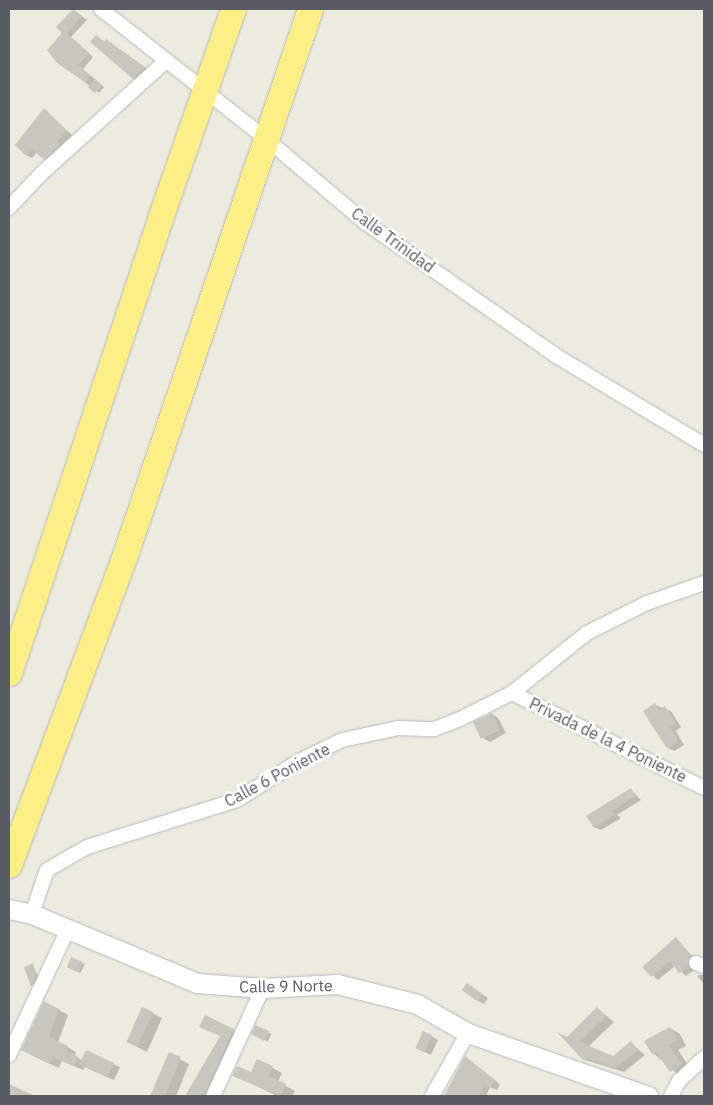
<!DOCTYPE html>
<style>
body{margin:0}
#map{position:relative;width:713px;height:1105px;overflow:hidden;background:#ecebe0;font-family:"IBM Plex Sans",sans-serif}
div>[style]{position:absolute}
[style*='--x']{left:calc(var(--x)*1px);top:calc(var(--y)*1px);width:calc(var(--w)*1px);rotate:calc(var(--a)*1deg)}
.shadow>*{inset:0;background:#0003;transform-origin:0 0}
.building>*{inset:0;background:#c8c7bf;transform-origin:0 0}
.roads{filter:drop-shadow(0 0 1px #b8b9bf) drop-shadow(0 0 1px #b8b9bf)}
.street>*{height:14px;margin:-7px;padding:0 7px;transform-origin:7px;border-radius:7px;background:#fff}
.secondary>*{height:19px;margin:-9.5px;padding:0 9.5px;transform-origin:9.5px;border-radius:9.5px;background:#fff}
.highway>*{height:25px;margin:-12.5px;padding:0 12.5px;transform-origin:12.5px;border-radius:12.5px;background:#fdee86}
span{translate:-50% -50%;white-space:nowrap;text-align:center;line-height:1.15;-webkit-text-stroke:5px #fff;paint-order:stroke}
.street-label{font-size:16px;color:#585b61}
.frame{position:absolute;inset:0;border:10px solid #585b61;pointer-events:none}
</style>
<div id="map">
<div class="shadow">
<i style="clip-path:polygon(74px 10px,87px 20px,71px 37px,93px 57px,83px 69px,104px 87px,99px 93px,58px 62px,64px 33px,58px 27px)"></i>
<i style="clip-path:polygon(96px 37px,121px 50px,150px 71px,139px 81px,133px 78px)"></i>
<i style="clip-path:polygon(44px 110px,72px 135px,62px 145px,65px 148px,50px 162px,37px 152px,32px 158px,26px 155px)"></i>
<i style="clip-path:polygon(655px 705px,671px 711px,681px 727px,676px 731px,684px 745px,674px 751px,668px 748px,645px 711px)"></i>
<i style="clip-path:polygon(492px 714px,498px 718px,506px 733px,490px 742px,483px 738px)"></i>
<i style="clip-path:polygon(631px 790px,641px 800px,617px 815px,621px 818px,601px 830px,594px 827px)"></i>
<i style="clip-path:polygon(676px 939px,696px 960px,694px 970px,686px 976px,675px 966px,658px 980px,644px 967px)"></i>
<i style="left:72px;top:958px;width:14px;height:10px;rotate:25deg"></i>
<i style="clip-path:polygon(33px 965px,39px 978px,34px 988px,26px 968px)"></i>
<i style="clip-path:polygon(699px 975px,704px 975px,704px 984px,697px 976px)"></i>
<i style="clip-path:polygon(473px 988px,488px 998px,484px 1004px,478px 1001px)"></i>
<i style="clip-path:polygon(45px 1002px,68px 1015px,58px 1042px,76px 1052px,75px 1056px,83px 1061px,87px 1052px,120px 1067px,114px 1080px,85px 1067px,83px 1070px,62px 1061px,59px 1068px,31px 1055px)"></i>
<i style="clip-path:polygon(597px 1008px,614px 1022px,588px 1047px,613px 1057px,631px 1043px,645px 1055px,624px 1072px,585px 1060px,567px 1038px)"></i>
<i style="clip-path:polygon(152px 1013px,162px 1018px,147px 1052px,127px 1042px)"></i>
<i style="clip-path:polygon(205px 1016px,242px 1035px,214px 1096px,187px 1096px,221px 1036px)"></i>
<i style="left:256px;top:1027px;width:17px;height:8px;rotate:25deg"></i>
<i style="clip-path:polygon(670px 1028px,680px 1034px,686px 1046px,678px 1050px,691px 1070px,681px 1077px,653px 1053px)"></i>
<i style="clip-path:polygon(424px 1032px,438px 1040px,431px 1055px,423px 1051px)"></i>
<i style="clip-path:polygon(170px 1054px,189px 1064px,176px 1096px,152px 1096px)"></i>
<i style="clip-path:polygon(465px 1058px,500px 1084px,497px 1090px,490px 1087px,486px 1096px,445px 1096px)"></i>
<i style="clip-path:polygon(258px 1060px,282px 1073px,278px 1082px,295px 1091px,292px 1096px,277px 1096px,234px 1075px,251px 1074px)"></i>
</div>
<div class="building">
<i style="clip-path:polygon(73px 9px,82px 16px,67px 33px,89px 53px,78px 65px,90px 75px,85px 82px,57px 63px,47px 50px,62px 33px,56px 27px)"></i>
<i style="clip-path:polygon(96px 35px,104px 42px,106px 39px,145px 68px,133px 79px,90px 42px)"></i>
<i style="left:95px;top:79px;width:9px;height:11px;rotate:41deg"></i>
<i style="clip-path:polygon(44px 108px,67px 131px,57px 141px,61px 144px,44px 160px,32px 149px,26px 156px,15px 145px)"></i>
<i style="clip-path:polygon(655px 703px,659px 710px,665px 706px,676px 724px,670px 727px,679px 741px,670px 747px,666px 747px,643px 711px)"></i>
<i style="left:492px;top:713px;width:19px;height:21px;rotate:65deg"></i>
<i style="clip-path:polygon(631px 788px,635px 796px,612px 811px,616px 814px,594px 828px,586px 816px)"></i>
<i style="clip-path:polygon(676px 937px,691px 956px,688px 966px,679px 973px,670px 961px,651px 977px,642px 967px)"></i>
<i style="left:71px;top:957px;width:13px;height:11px;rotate:23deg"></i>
<i style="clip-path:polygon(33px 963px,36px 976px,31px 987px,24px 967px)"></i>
<i style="left:467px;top:983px;width:19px;height:9px;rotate:35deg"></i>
<i style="clip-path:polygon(44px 1001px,59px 1009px,49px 1037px,68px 1046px,66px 1051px,78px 1057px,74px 1066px,53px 1057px,50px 1064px,21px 1050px)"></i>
<i style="left:142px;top:1007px;width:12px;height:38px;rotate:24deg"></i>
<i style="clip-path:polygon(597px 1007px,606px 1016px,580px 1042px,613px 1056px,631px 1041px,638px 1050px,615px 1068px,587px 1058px,584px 1061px,557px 1032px,567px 1037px)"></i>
<i style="clip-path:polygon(205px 1015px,234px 1029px,204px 1096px,185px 1096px,220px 1036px,199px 1027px)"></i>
<i style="clip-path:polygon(255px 1025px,269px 1031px,264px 1041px,251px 1034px)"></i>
<i style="clip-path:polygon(670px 1027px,678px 1040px,669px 1045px,682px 1064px,670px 1072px,656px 1052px,652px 1054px,644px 1041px)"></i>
<i style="left:423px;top:1031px;width:10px;height:19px;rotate:24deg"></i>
<i style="left:86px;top:1050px;width:31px;height:16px;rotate:25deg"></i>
<i style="clip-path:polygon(169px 1052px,181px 1057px,165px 1096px,150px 1096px)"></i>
<i style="clip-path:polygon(465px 1056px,495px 1080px,490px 1088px,484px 1085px,479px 1096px,444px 1096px)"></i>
<i style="clip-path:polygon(257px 1059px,273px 1066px,269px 1076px,286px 1084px,281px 1096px,232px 1076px,237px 1066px,251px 1072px)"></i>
<i style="clip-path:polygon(9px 1084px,35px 1096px,9px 1096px)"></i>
</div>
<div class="roads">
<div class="street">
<i style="--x:101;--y:9;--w:209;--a:38.2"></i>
<i style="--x:265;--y:138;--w:132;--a:40.1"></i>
<i style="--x:366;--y:223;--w:231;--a:34.9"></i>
<i style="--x:555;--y:355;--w:174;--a:31.1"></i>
<i style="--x:9;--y:208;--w:48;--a:-46.7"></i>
<i style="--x:42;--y:173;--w:167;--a:-42.1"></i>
<i style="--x:512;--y:693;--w:214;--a:26.3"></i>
<i style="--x:32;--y:914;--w:46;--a:-71.2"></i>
<i style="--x:47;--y:870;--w:46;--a:-29.9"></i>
<i style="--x:87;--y:847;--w:157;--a:-17.4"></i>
<i style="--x:237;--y:800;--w:73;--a:-32.2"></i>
<i style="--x:299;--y:761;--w:48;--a:-26"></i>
<i style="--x:342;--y:740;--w:57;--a:-12.1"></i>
<i style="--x:398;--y:728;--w:36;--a:2"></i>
<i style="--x:434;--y:729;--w:28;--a:-21"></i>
<i style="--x:460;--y:719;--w:58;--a:-26.6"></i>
<i style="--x:512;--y:693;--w:96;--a:-38.7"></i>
<i style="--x:587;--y:633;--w:67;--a:-26.6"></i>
<i style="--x:647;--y:603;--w:60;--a:-19.3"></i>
<i style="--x:696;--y:963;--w:9;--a:21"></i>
<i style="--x:9;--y:1055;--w:137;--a:-64.9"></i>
<i style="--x:213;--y:1096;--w:119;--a:-65.2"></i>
<i style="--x:432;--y:1096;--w:73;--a:-60.3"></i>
<i style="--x:671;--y:1096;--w:17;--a:-62"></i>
<i style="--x:679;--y:1081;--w:34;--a:-43"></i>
</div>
<div class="secondary">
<i style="--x:9;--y:909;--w:24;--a:12"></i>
<i style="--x:32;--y:914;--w:179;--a:22.7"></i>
<i style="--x:197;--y:983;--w:66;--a:4.3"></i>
<i style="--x:263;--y:988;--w:74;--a:-3.1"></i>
<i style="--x:337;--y:984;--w:82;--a:14"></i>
<i style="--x:417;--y:1004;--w:59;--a:29.6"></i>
<i style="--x:468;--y:1033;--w:191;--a:19.3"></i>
</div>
<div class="highway">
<i style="--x:9;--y:673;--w:491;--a:-71.6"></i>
<i style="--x:164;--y:207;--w:210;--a:-70.8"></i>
<i style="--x:9;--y:865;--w:331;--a:-69.5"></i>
<i style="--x:125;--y:555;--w:576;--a:-71.28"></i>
</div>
</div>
<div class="street-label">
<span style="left:393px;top:240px;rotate:36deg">Calle Trinidad</span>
<span style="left:608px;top:740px;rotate:26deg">Privada de la 4 Poniente</span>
<span style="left:277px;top:775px;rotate:-28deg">Calle 6 Poniente</span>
<span style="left:286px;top:986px;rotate:-1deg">Calle 9 Norte</span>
</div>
<div class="frame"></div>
</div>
